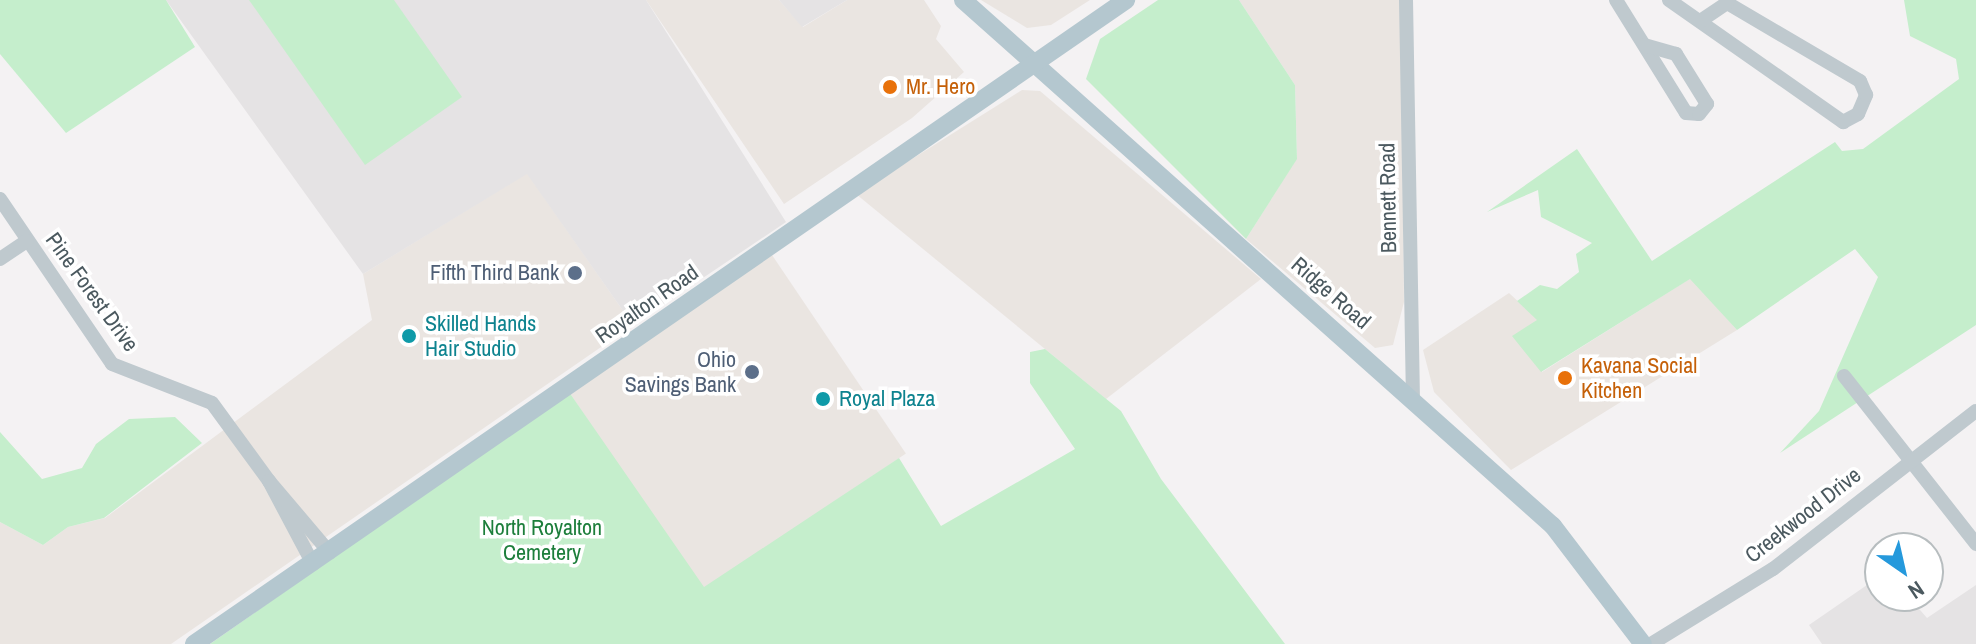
<!DOCTYPE html>
<style>
body{margin:0}
#map{position:relative;width:1976px;height:644px;overflow:hidden;background:#f4f2f3;font-family:"Archivo Narrow",sans-serif}
div>[style]{position:absolute}
[style*='--x']{left:calc(var(--x)*1px);top:calc(var(--y)*1px);width:calc(var(--w)*1px);rotate:calc(var(--a)*1deg)}
.commercial>*{inset:0;background:#eae5e1;transform-origin:0 0}
.education>*{inset:0;background:#e5e3e4}
.green>*{inset:0;background:#c5eecc}
.minor>*{height:14px;margin:-7px;padding:0 7px;transform-origin:7px;border-radius:7px;background:#bfc9ce}
.major>*{height:18px;margin:-9px;padding:0 9px;transform-origin:9px;border-radius:9px;background:#b4c7cf}
.dots>*{width:22px;height:22px;translate:-50% -50%;box-sizing:border-box;border:4px solid #fff;border-radius:50%}
span{translate:-50% -50%;white-space:nowrap;text-align:center;line-height:1.15;-webkit-text-stroke:7px #fff;paint-order:stroke}
.food-label{font-size:22px;color:#c56008}
.left{translate:0 -50%;text-align:left}
.street-label{font-size:22px;color:#4b595f}
.service-label{font-size:22px;color:#4e5e75}
.right{translate:-100% -50%;text-align:right}
.culture-label{font-size:22px;color:#0d838f}
.park-label{font-size:22px;color:#1d7e3b}
.north{position:absolute;left:1864px;top:532px;width:80px;height:80px;box-sizing:border-box;background:#fff;border:2px solid #b7bdbf;border-radius:50%;rotate:146deg;font-size:22px;font-weight:700;line-height:32px;text-align:center;color:#4b595f}
.north::after{content:'';display:block;margin:auto;width:28px;height:36px;background:#2599dc;clip-path:polygon(50% 0,100% 100%,50% 72%,0 100%)}
</style>
<div id="map">
<div class="commercial">
<i style="clip-path:polygon(646px 0,779px 0,803px 27px,847px 0,924px 0,941px 26px,936px 39px,964px 72px,912px 118px,784px 204px)"></i>
<i style="clip-path:polygon(981px 0,1090px 0,1051px 25px,1027px 28px)"></i>
<i style="clip-path:polygon(1239px 0,1401px 0,1404px 302px,1393px 345px,1375px 348px,1246px 239px,1297px 158px,1295px 85px)"></i>
<i style="clip-path:polygon(1022px 90px,1040px 91px,1261px 279px,1106px 399px,856px 194px)"></i>
<i style="clip-path:polygon(527px 173px,633px 325px,171px 644px,0 644px,0 522px,43px 545px,68px 527px,105px 518px,372px 320px,363px 274px)"></i>
<i style="left:770px;top:252px;width:243px;height:245px;rotate:56deg"></i>
<i style="clip-path:polygon(1691px 278px,1737px 330px,1511px 470px,1434px 392px,1423px 350px,1509px 293px,1538px 320px,1542px 372px)"></i>
</div>
<div class="education">
<i style="clip-path:polygon(166px 0,646px 0,786px 222px,633px 325px,527px 174px,363px 274px)"></i>
<i style="clip-path:polygon(779px 0,847px 0,802px 27px)"></i>
<i style="clip-path:polygon(1880px 576px,1880px 596px,1908px 596px,1927px 618px,1976px 585px,1976px 644px,1822px 644px,1809px 625px)"></i>
</div>
<div class="green">
<i style="clip-path:polygon(0 0,166px 0,195px 47px,66px 133px,0 54px)"></i>
<i style="clip-path:polygon(249px 0,394px 0,462px 97px,365px 165px)"></i>
<i style="clip-path:polygon(1158px 0,1239px 0,1295px 85px,1297px 159px,1246px 239px,1086px 79px,1100px 39px)"></i>
<i style="clip-path:polygon(1904px 0,1976px 0,1976px 325px,1780px 453px,1819px 411px,1878px 277px,1855px 249px,1737px 330px,1690px 279px,1541px 372px,1512px 336px,1537px 320px,1517px 301px,1540px 285px,1557px 289px,1579px 272px,1576px 254px,1592px 243px,1541px 217px,1538px 190px,1487px 212px,1577px 149px,1652px 261px,1835px 142px,1842px 151px,1863px 149px,1959px 79px,1956px 59px,1910px 36px)"></i>
<i style="clip-path:polygon(1045px 349px,1121px 411px,1161px 479px,1285px 644px,210px 644px,569px 392px,704px 587px,899px 458px,941px 526px,1075px 449px,1030px 383px,1030px 352px)"></i>
<i style="clip-path:polygon(175px 417px,202px 443px,104px 518px,68px 527px,43px 545px,0 522px,0 432px,42px 479px,82px 468px,96px 444px,129px 419px)"></i>
</div>
<div class="minor">
<i style="--x:1406;--y:0;--w:395;--a:89"></i>
<i style="--x:1616;--y:0;--w:133;--a:58.2"></i>
<i style="--x:1686;--y:113;--w:13;--a:4"></i>
<i style="--x:1699;--y:114;--w:13;--a:-51"></i>
<i style="--x:1707;--y:104;--w:59;--a:-121.8"></i>
<i style="--x:1676;--y:54;--w:32;--a:-164"></i>
<i style="--x:1669;--y:0;--w:213;--a:35"></i>
<i style="--x:1843;--y:122;--w:17;--a:-28"></i>
<i style="--x:1858;--y:114;--w:21;--a:-67"></i>
<i style="--x:1866;--y:95;--w:15;--a:-113"></i>
<i style="--x:1860;--y:81;--w:154;--a:-149.6"></i>
<i style="--x:1727;--y:3;--w:32;--a:146"></i>
<i style="--x:0;--y:199;--w:199;--a:55.8"></i>
<i style="--x:112;--y:364;--w:107;--a:21.3"></i>
<i style="--x:212;--y:403;--w:97;--a:53.8"></i>
<i style="--x:269;--y:481;--w:94;--a:62.1"></i>
<i style="--x:0;--y:259;--w:32;--a:-34"></i>
<i style="--x:1844;--y:376;--w:214;--a:51.8"></i>
<i style="--x:269;--y:481;--w:94;--a:49.7"></i>
<i style="--x:1651;--y:644;--w:143;--a:-31.6"></i>
<i style="--x:1773;--y:569;--w:257;--a:-37.9"></i>
</div>
<div class="major">
<i style="--x:963;--y:0;--w:790;--a:41.72"></i>
<i style="--x:1553;--y:526;--w:148;--a:52.7"></i>
<i style="--x:194;--y:644;--w:1133;--a:-34.64"></i>
</div>
<div class="dots">
<i style="left:890px;top:87px;background:#e8710a"></i>
<i style="left:575px;top:273px;background:#5c6f8a"></i>
<i style="left:409px;top:336px;background:#0f9aa8"></i>
<i style="left:752px;top:372px;background:#5c6f8a"></i>
<i style="left:1565px;top:378px;background:#e8710a"></i>
<i style="left:823px;top:399px;background:#0f9aa8"></i>
</div>
<div class="food-label">
<span class="left" style="left:906px;top:87px">Mr. Hero</span>
<span class="left" style="left:1581px;top:378px">Kavana Social<br>Kitchen</span>
</div>
<div class="street-label">
<span style="left:1388px;top:198px;rotate:-91deg">Bennett Road</span>
<span style="left:92px;top:292px;rotate:54deg">Pine Forest Drive</span>
<span style="left:1331px;top:293px;rotate:41deg">Ridge Road</span>
<span style="left:647px;top:304px;rotate:-35deg">Royalton Road</span>
<span style="left:1803px;top:515px;rotate:-38deg">Creekwood Drive</span>
</div>
<div class="service-label">
<span class="right" style="left:559px;top:273px">Fifth Third Bank</span>
<span class="right" style="left:736px;top:372px">Ohio<br>Savings Bank</span>
</div>
<div class="culture-label">
<span class="left" style="left:425px;top:336px">Skilled Hands<br>Hair Studio</span>
<span class="left" style="left:839px;top:399px">Royal Plaza</span>
</div>
<div class="park-label">
<span style="left:542px;top:540px">North Royalton<br>Cemetery</span>
</div>
<div class="north">N</div>
</div>
